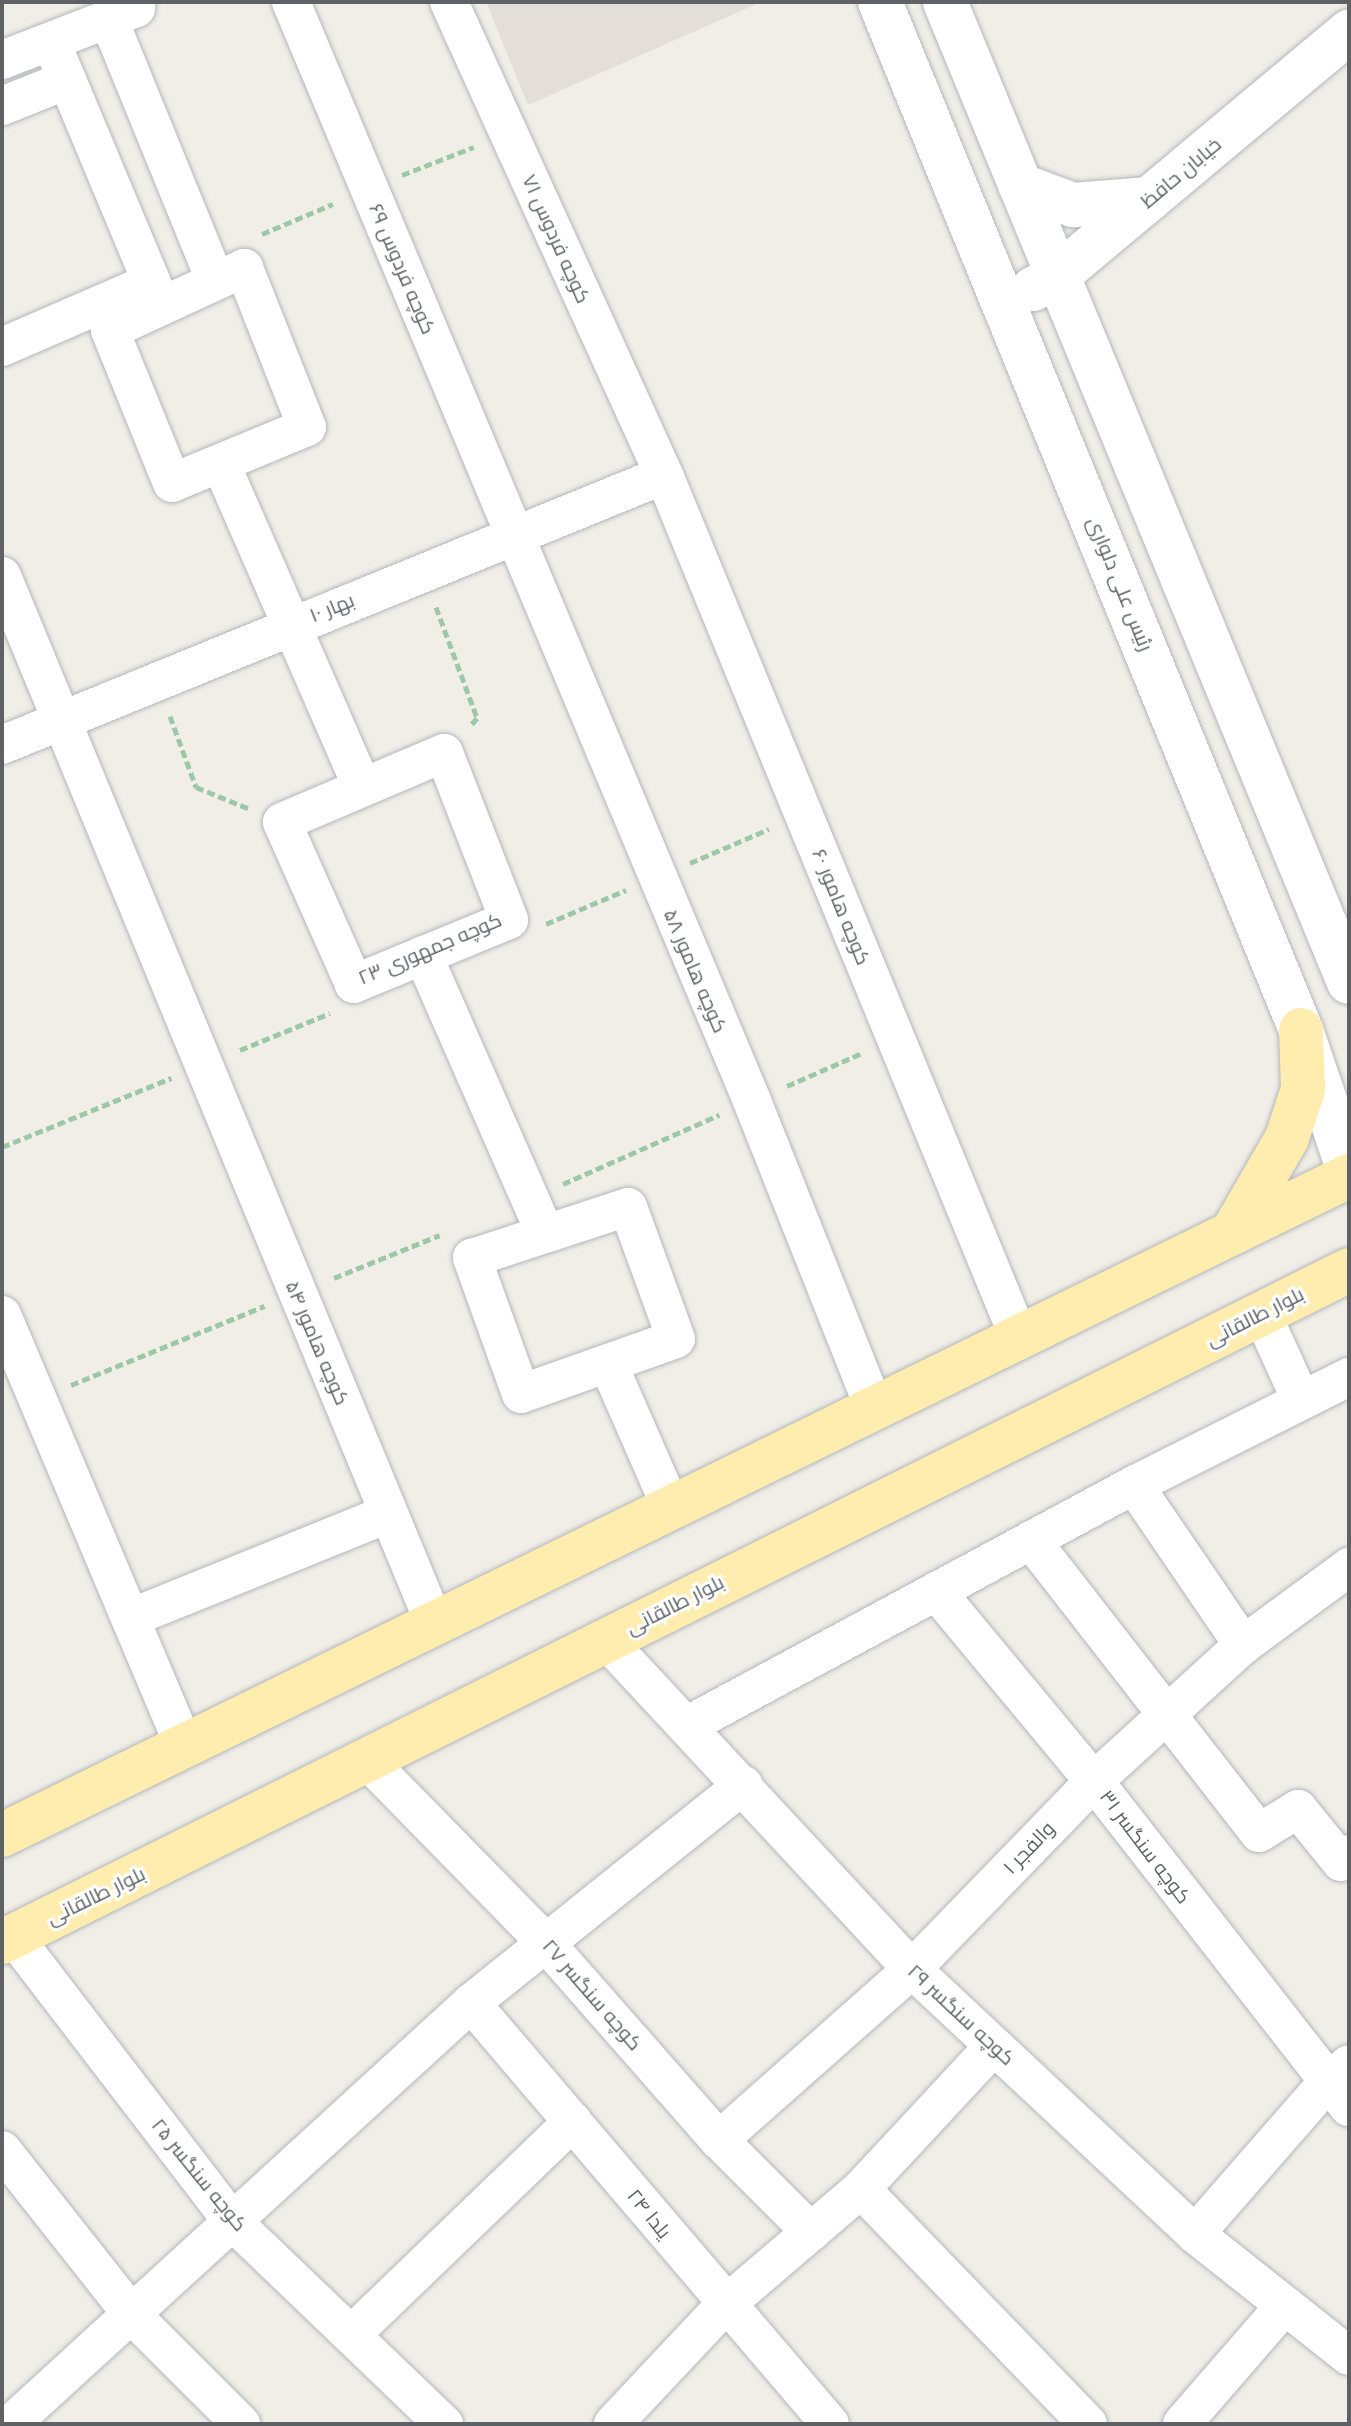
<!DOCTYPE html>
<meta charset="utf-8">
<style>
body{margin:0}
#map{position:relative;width:1351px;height:2426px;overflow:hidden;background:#f0eee7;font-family:"Nunito Sans",Cairo,sans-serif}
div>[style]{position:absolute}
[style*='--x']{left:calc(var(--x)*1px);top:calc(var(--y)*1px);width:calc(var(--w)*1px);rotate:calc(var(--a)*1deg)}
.education>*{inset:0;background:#e3dfd8}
.path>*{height:5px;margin-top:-2.5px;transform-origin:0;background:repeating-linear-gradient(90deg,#9dc8a8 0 8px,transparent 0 12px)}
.roads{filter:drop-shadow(0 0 2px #b4b7bb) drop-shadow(0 0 2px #b4b7bb)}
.street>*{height:38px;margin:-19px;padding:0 19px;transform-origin:19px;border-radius:19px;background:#fff}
.secondary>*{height:44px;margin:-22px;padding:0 22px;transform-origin:22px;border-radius:22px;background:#fff}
.primary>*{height:44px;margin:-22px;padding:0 22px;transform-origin:22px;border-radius:22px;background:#feedae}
span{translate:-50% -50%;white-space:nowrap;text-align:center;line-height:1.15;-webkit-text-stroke:6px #fff;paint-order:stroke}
.street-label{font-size:20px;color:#5e6267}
.frame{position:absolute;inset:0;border:4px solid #5e6267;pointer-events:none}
</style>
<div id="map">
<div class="education">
<i style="clip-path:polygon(486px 2px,761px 2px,528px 105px)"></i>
</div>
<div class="path">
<i style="--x:402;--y:175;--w:77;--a:-21.3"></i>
<i style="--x:262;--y:234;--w:77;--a:-22.9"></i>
<i style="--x:436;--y:607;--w:118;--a:69.7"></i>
<i style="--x:477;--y:718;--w:11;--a:131"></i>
<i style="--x:170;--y:716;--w:76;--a:69.9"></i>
<i style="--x:196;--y:787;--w:58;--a:22.2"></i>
<i style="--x:690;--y:863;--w:86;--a:-23.3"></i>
<i style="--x:546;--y:924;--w:87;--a:-23"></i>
<i style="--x:240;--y:1050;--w:97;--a:-22.3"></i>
<i style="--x:787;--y:1086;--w:82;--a:-23.7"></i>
<i style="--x:2;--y:1147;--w:183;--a:-22.2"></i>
<i style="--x:563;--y:1184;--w:171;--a:-23.9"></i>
<i style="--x:334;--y:1278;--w:114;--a:-22.1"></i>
<i style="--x:71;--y:1385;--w:209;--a:-22.2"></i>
</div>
<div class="roads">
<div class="street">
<i style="--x:291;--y:2;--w:1192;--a:67.24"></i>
<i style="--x:752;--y:1101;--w:330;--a:68.3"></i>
<i style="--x:449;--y:2;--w:520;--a:65.56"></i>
<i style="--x:664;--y:475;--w:933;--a:67.64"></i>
<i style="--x:109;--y:20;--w:281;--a:67.8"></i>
<i style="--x:52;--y:44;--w:283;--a:67.3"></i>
<i style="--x:2;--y:60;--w:144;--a:-21.2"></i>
<i style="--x:136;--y:8;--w:6;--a:-108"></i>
<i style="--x:2;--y:106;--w:70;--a:-21.8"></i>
<i style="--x:244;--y:268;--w:171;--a:68.4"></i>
<i style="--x:307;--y:427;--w:146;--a:157.5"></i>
<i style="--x:172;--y:483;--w:165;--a:-112.1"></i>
<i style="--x:110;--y:330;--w:148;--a:-24.8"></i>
<i style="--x:2;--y:347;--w:161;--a:-23.4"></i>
<i style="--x:221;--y:464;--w:352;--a:66.4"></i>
<i style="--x:2;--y:576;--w:1129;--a:67.57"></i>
<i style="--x:2;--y:745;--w:715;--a:-22.19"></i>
<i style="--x:444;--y:753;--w:179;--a:68.7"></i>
<i style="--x:509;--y:920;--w:168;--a:157.6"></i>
<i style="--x:354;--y:984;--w:177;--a:-114"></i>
<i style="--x:282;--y:822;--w:176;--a:-23.1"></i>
<i style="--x:423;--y:955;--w:301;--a:66.3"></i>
<i style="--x:628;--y:1207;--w:140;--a:70"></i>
<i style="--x:676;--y:1339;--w:164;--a:160.5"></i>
<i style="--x:521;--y:1394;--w:145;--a:-109.8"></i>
<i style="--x:472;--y:1258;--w:164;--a:-18.1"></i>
<i style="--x:1261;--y:1312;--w:97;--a:65.6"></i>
<i style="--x:2;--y:1315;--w:468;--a:67.1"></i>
<i style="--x:609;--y:1366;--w:154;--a:66.3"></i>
<i style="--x:1134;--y:1485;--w:194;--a:55.7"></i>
<i style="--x:1031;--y:1540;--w:371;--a:52.1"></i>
<i style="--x:1259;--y:1833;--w:46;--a:-31.6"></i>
<i style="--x:1298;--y:1809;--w:68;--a:50.9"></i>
<i style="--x:1341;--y:1862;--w:11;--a:-45"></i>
<i style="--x:936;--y:1591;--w:247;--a:50.3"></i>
<i style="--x:1094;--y:1781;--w:414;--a:52"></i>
<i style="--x:130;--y:1618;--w:278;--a:-22"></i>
<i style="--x:606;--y:1640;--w:449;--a:47.1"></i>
<i style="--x:912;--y:1969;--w:388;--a:43.1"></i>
<i style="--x:1195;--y:2234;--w:196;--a:38.4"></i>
<i style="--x:688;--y:1725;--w:506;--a:-28.29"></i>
<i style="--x:1134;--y:1485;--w:241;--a:-26.7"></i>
<i style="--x:369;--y:1762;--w:250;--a:45.6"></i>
<i style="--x:544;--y:1941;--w:265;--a:48.7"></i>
<i style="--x:719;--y:2140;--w:130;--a:45"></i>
<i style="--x:14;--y:1937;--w:358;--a:52.5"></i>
<i style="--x:232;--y:2221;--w:294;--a:43.8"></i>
<i style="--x:471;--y:2003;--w:553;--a:49.54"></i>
<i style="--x:719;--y:2140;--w:258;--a:-41.5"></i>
<i style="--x:912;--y:1969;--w:262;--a:-45.9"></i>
<i style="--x:1094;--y:1781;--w:202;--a:-42.4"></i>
<i style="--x:1243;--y:1645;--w:132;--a:-36.3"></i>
<i style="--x:2;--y:2150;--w:211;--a:51.7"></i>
<i style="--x:133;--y:2316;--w:153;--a:45"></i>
<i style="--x:861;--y:2189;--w:327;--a:46"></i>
<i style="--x:1195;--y:2234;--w:199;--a:-48.9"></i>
<i style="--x:1326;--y:2084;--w:30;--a:-41"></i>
<i style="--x:351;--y:2335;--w:308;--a:-43.9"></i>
<i style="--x:11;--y:2424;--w:624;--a:-42.47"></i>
<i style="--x:471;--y:2003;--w:349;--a:-38.7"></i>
<i style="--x:613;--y:2424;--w:162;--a:-46.8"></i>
<i style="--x:724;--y:2306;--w:180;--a:-40.5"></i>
<i style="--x:861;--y:2189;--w:195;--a:-47.1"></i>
<i style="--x:1182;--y:2424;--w:157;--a:-49.1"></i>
</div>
<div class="secondary">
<i style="--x:880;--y:2;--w:1111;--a:67.73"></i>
<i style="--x:1301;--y:1030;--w:149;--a:71.2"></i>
<i style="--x:945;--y:2;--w:1060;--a:67.6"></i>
<i style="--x:1020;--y:185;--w:57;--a:20.7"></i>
<i style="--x:1073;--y:205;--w:77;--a:-4.5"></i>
<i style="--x:1033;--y:289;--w:27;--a:-28"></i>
<i style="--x:1057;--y:276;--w:381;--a:-39.9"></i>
</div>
<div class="primary">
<i style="--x:1232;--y:1233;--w:110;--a:-59.9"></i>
<i style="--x:1287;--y:1138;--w:52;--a:-71.9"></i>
<i style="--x:1303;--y:1089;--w:59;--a:-91.9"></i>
<i style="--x:2;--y:1835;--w:1500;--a:-26.07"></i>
<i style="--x:2;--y:1942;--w:1505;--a:-26.51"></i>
</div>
</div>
<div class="street-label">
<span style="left:1181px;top:173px;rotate:-40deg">خیابان حافظ</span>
<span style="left:556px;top:239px;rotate:66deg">کوچه فردوس ۷۱</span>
<span style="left:402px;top:269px;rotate:67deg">کوچه فردوس ۶۹</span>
<span style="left:1120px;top:584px;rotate:68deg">رئیس علی دلواری</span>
<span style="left:332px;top:608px;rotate:-22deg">بهار ۱۰</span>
<span style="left:841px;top:907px;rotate:68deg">کوچه هامور ۶۰</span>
<span style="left:430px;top:949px;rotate:-23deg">کوچه جمهوری ۲۳</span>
<span style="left:695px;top:971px;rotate:67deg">کوچه هامور ۵۸</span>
<span style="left:1255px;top:1317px;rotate:-27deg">بلوار طالقانی</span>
<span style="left:317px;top:1343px;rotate:67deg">کوچه هامور ۵۴</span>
<span style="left:675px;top:1605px;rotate:-27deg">بلوار طالقانی</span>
<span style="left:1145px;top:1847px;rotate:53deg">کوچه سنگسر ۳۱</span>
<span style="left:1029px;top:1848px;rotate:-46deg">والفجر ۱</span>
<span style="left:96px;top:1896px;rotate:-26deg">بلوار طالقانی</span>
<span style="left:592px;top:1995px;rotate:49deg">کوچه سنگسر ۲۷</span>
<span style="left:961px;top:2015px;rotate:43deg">کوچه سنگسر ۲۹</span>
<span style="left:199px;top:2175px;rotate:51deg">کوچه سنگسر ۲۵</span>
<span style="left:649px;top:2214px;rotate:51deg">یلدا ۲۴</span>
</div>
<div class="frame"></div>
</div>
